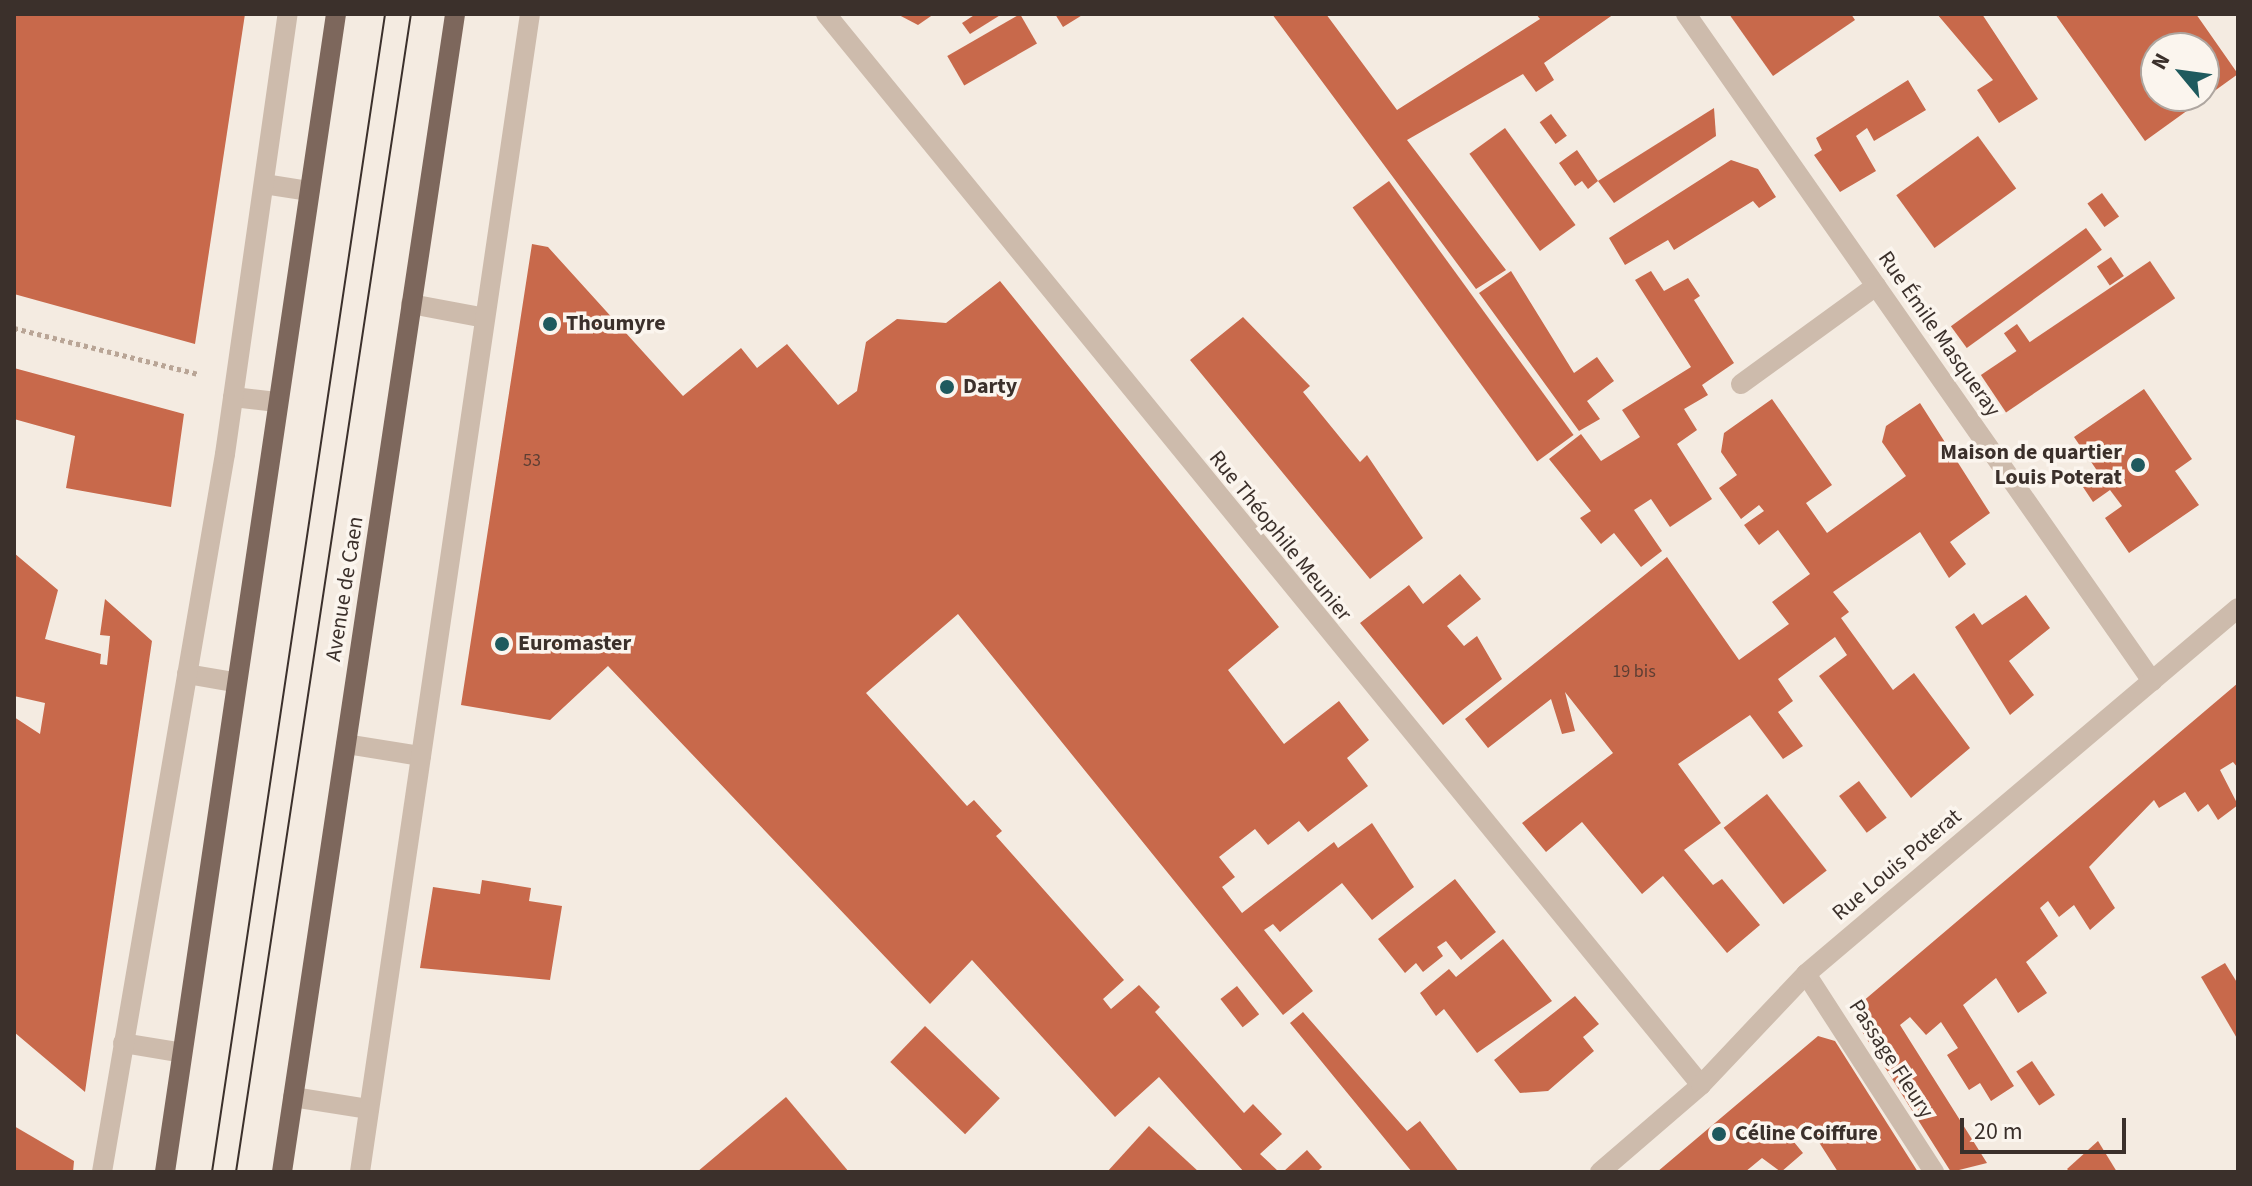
<!DOCTYPE html>
<meta charset="utf-8">
<style>
body{margin:0}
#map{position:relative;width:2252px;height:1186px;overflow:hidden;background:#f4ebe1;font-family:"Source Sans 3",sans-serif}
div>[style]{position:absolute}
[style*='--x']{left:calc(var(--x)*1px);top:calc(var(--y)*1px);width:calc(var(--w)*1px);rotate:calc(var(--a)*1deg)}
.building>*{inset:0;background:#c8694b;transform-origin:0 0}
.path>*{height:5px;margin-top:-2.5px;transform-origin:0;background:repeating-linear-gradient(90deg,#b9a596 0 4px,transparent 0 8px)}
.minor>*{height:20px;margin:-10px;padding:0 10px;transform-origin:10px;border-radius:10px;background:#cdbbac}
.major>*{height:20px;margin:-10px;padding:0 10px;transform-origin:10px;border-radius:10px;background:#7d675c}
.tram>*{height:2px;margin:-1px;padding:0 1px;transform-origin:1px;border-radius:1px;background:#3b302b}
.dots>*{width:22px;height:22px;translate:-50% -50%;box-sizing:border-box;border:4px solid #fbf5ee;border-radius:50%}
span{translate:-50% -50%;white-space:nowrap;text-align:center;line-height:1.15;-webkit-text-stroke:7px #fbf5ee;paint-order:stroke}
.number-label{font-size:18px;color:#5e3e33}
.number-label span{-webkit-text-stroke-width:0}
.poi-label{font-size:22px;color:#3b302b;font-weight:700}
.left{translate:0 -50%;text-align:left}
.right{translate:-100% -50%;text-align:right}
.street-label{font-size:22px;color:#3b302b}
.frame{position:absolute;inset:0;border:16px solid #3b302b;pointer-events:none}
.north{position:absolute;left:2140px;top:32px;width:80px;height:80px;box-sizing:border-box;background:#fbf5ee;border:2px solid #aea6a0;border-radius:50%;rotate:299deg;font-size:22px;font-weight:700;line-height:32px;text-align:center;color:#3b302b}
.north::after{content:'';display:block;margin:auto;width:28px;height:36px;background:#1f5a5e;clip-path:polygon(50% 0,100% 100%,50% 72%,0 100%)}
.scale{position:absolute;left:1960px;top:1118px;width:166px;height:36px;box-sizing:border-box;border:4px solid #3b302b;border-top:0;padding-left:10px;font-size:24px;line-height:28px;white-space:nowrap;color:#3b302b;-webkit-text-stroke:6px #fbf5ee;paint-order:stroke}
</style>
<div id="map">
<div class="building">
<i style="clip-path:polygon(14px 14px,245px 14px,195px 344px,14px 294px)"></i>
<i style="clip-path:polygon(897px 14px,934px 14px,918px 25px)"></i>
<i style="clip-path:polygon(976px 14px,1002px 14px,970px 34px,962px 23px)"></i>
<i style="left:1020px;top:14px;width:34px;height:84px;rotate:60deg"></i>
<i style="clip-path:polygon(1055px 14px,1084px 14px,1063px 27px)"></i>
<i style="clip-path:polygon(1272px 14px,1326px 14px,1397px 110px,1540px 19px,1536px 14px,1614px 14px,1544px 63px,1554px 80px,1536px 92px,1523px 74px,1407px 140px,1506px 270px,1476px 289px)"></i>
<i style="clip-path:polygon(1729px 14px,1851px 14px,1855px 20px,1773px 76px)"></i>
<i style="clip-path:polygon(1937px 14px,1982px 14px,2038px 99px,1999px 123px,1977px 90px,1993px 80px)"></i>
<i style="clip-path:polygon(evenodd,2055px 14px,2196px 14px,2238px 74px,2145px 141px,2055px 14px,2156px 48px,2204px 48px,2204px 96px,2156px 96px,2156px 48px)"></i>
<i style="clip-path:polygon(1908px 80px,1926px 110px,1874px 141px,1867px 128px,1856px 136px,1876px 171px,1840px 192px,1814px 155px,1822px 150px,1816px 138px)"></i>
<i style="clip-path:polygon(1714px 108px,1716px 136px,1614px 203px,1598px 181px)"></i>
<i style="left:1551px;top:114px;width:27px;height:14px;rotate:54deg"></i>
<i style="left:1505px;top:128px;width:120px;height:44px;rotate:54deg"></i>
<i style="left:1978px;top:136px;width:65px;height:101px;rotate:54deg"></i>
<i style="clip-path:polygon(1577px 150px,1598px 181px,1588px 189px,1582px 181px,1575px 186px,1559px 163px)"></i>
<i style="clip-path:polygon(1731px 160px,1758px 169px,1776px 197px,1759px 208px,1753px 201px,1674px 250px,1668px 240px,1625px 265px,1609px 238px)"></i>
<i style="left:1389px;top:181px;width:314px;height:45px;rotate:54deg"></i>
<i style="left:2102px;top:193px;width:29px;height:18px;rotate:54deg"></i>
<i style="left:2086px;top:228px;width:27px;height:167px;rotate:54deg"></i>
<i style="clip-path:polygon(532px 244px,548px 247px,683px 396px,741px 348px,757px 368px,787px 344px,838px 405px,857px 391px,866px 342px,897px 319px,946px 323px,1000px 281px,1279px 627px,1228px 670px,1274px 731px,1284px 744px,1339px 701px,1369px 740px,1347px 758px,1368px 786px,1308px 832px,1299px 821px,1268px 845px,1255px 829px,1219px 857px,1235px 877px,1222px 887px,1242px 913px,1334px 842px,1338px 848px,1372px 823px,1414px 887px,1372px 920px,1342px 883px,1280px 932px,1273px 924px,1264px 930px,1313px 991px,1283px 1015px,958px 614px,866px 693px,967px 806px,974px 800px,1002px 831px,996px 836px,1124px 980px,1103px 999px,1111px 1009px,1139px 985px,1160px 1007px,1155px 1012px,1244px 1113px,1253px 1104px,1282px 1134px,1260px 1154px,1279px 1172px,1244px 1172px,1159px 1077px,1115px 1117px,972px 960px,930px 1004px,608px 666px,550px 720px,461px 705px)"></i>
<i style="left:2111px;top:257px;width:23px;height:17px;rotate:56deg"></i>
<i style="left:2150px;top:261px;width:45px;height:204px;rotate:56deg"></i>
<i style="clip-path:polygon(1511px 271px,1574px 373px,1597px 357px,1614px 381px,1587px 401px,1600px 419px,1579px 431px,1479px 293px)"></i>
<i style="clip-path:polygon(1651px 271px,1664px 291px,1688px 278px,1700px 296px,1694px 300px,1734px 363px,1702px 385px,1708px 395px,1684px 409px,1697px 430px,1677px 444px,1712px 499px,1670px 527px,1651px 499px,1634px 510px,1662px 551px,1641px 567px,1614px 533px,1601px 544px,1580px 518px,1591px 511px,1549px 459px,1581px 434px,1601px 461px,1640px 437px,1622px 410px,1691px 367px,1635px 280px)"></i>
<i style="clip-path:polygon(1243px 317px,1310px 386px,1303px 392px,1360px 462px,1367px 455px,1423px 538px,1370px 579px,1190px 360px)"></i>
<i style="left:2017px;top:324px;width:24px;height:16px;rotate:55deg"></i>
<i style="clip-path:polygon(14px 368px,184px 414px,171px 507px,66px 488px,75px 436px,14px 419px)"></i>
<i style="clip-path:polygon(2144px 389px,2192px 459px,2175px 471px,2199px 505px,2129px 553px,2105px 518px,2122px 506px,2110px 490px,2093px 502px,2081px 484px,2098px 472px,2074px 437px)"></i>
<i style="clip-path:polygon(1772px 399px,1832px 485px,1806px 503px,1827px 533px,1906px 476px,1882px 442px,1886px 426px,1920px 403px,1990px 513px,1950px 542px,1966px 564px,1949px 578px,1920px 532px,1833px 592px,1849px 612px,1841px 618px,1893px 690px,1914px 673px,1970px 748px,1911px 798px,1819px 676px,1847px 655px,1835px 637px,1778px 679px,1793px 701px,1778px 712px,1803px 746px,1783px 759px,1750px 715px,1678px 764px,1721px 823px,1684px 850px,1713px 885px,1722px 879px,1760px 925px,1727px 953px,1663px 876px,1642px 894px,1582px 822px,1546px 852px,1522px 823px,1613px 753px,1565px 692px,1575px 731px,1562px 734px,1551px 699px,1488px 748px,1465px 719px,1667px 557px,1739px 660px,1789px 624px,1772px 602px,1810px 574px,1778px 530px,1759px 545px,1744px 525px,1764px 511px,1759px 505px,1741px 519px,1719px 488px,1737px 475px,1721px 452px,1724px 433px)"></i>
<i style="clip-path:polygon(14px 553px,58px 590px,45px 639px,101px 654px,100px 664px,107px 665px,110px 636px,100px 635px,105px 599px,152px 641px,85px 1092px,14px 1032px,14px 717px,40px 734px,45px 703px,14px 696px)"></i>
<i style="clip-path:polygon(1460px 574px,1481px 599px,1447px 626px,1464px 646px,1477px 636px,1502px 679px,1443px 725px,1360px 623px,1409px 585px,1423px 604px)"></i>
<i style="clip-path:polygon(2026px 595px,2050px 628px,2009px 661px,2034px 695px,2010px 715px,1955px 627px,1974px 613px,1982px 625px)"></i>
<i style="clip-path:polygon(2238px 683px,2238px 768px,2233px 762px,2220px 770px,2238px 805px,2218px 820px,2208px 804px,2198px 812px,2185px 792px,2159px 808px,2154px 800px,2089px 867px,2115px 908px,2090px 930px,2074px 905px,2059px 917px,2048px 901px,2040px 908px,2058px 936px,2026px 962px,2047px 993px,2018px 1013px,1996px 978px,1963px 1005px,2014px 1086px,1991px 1101px,1980px 1083px,1969px 1090px,1947px 1055px,1958px 1048px,1941px 1022px,1926px 1035px,1910px 1017px,1900px 1025px,1987px 1163px,1951px 1172px,1858px 1025px,1855px 1008px)"></i>
<i style="left:1859px;top:781px;width:46px;height:25px;rotate:53deg"></i>
<i style="left:1767px;top:794px;width:97px;height:55px;rotate:52deg"></i>
<i style="clip-path:polygon(1455px 879px,1496px 932px,1461px 960px,1446px 941px,1437px 947px,1443px 956px,1423px 972px,1416px 963px,1405px 973px,1378px 939px)"></i>
<i style="clip-path:polygon(482px 880px,531px 888px,529px 901px,562px 906px,550px 980px,420px 968px,433px 887px,480px 894px)"></i>
<i style="clip-path:polygon(1503px 939px,1552px 1001px,1477px 1053px,1444px 1009px,1436px 1016px,1420px 993px,1449px 969px,1456px 977px)"></i>
<i style="clip-path:polygon(2225px 963px,2238px 984px,2238px 1040px,2201px 977px)"></i>
<i style="left:1237px;top:986px;width:36px;height:21px;rotate:52deg"></i>
<i style="clip-path:polygon(1575px 996px,1599px 1024px,1583px 1037px,1594px 1051px,1548px 1091px,1520px 1093px,1494px 1060px)"></i>
<i style="clip-path:polygon(1303px 1012px,1407px 1131px,1420px 1121px,1459px 1172px,1412px 1172px,1290px 1023px)"></i>
<i style="left:925px;top:1026px;width:104px;height:50px;rotate:44deg"></i>
<i style="clip-path:polygon(1818px 1036px,1835px 1041px,1918px 1172px,1838px 1172px,1806px 1122px,1789px 1136px,1803px 1153px,1781px 1172px,1762px 1158px,1745px 1172px,1657px 1172px)"></i>
<i style="left:2032px;top:1061px;width:41px;height:19px;rotate:56deg"></i>
<i style="clip-path:polygon(786px 1097px,849px 1172px,697px 1172px)"></i>
<i style="clip-path:polygon(14px 1126px,74px 1161px,73px 1172px,14px 1172px)"></i>
<i style="clip-path:polygon(1149px 1126px,1199px 1172px,1107px 1172px)"></i>
<i style="clip-path:polygon(2098px 1141px,2117px 1172px,2070px 1172px,2067px 1169px)"></i>
<i style="clip-path:polygon(1307px 1150px,1322px 1167px,1317px 1172px,1283px 1172px)"></i>
</div>
<div class="path">
<i style="--x:14;--y:328;--w:191;--a:14"></i>
</div>
<div class="minor">
<i style="--x:826;--y:14;--w:1383;--a:50.75"></i>
<i style="--x:1686;--y:14;--w:814;--a:55.06"></i>
<i style="--x:264;--y:184;--w:46;--a:8.8"></i>
<i style="--x:411;--y:304;--w:75;--a:10.7"></i>
<i style="--x:1741;--y:384;--w:167;--a:-36"></i>
<i style="--x:233;--y:397;--w:44;--a:6.5"></i>
<i style="--x:187;--y:674;--w:48;--a:9.7"></i>
<i style="--x:346;--y:744;--w:76;--a:9.1"></i>
<i style="--x:1806;--y:974;--w:236;--a:57.1"></i>
<i style="--x:123;--y:1043;--w:56;--a:9.3"></i>
<i style="--x:293;--y:1097;--w:77;--a:9"></i>
<i style="--x:102;--y:1172;--w:728;--a:-80.28"></i>
<i style="--x:225;--y:454;--w:444;--a:-81.9"></i>
<i style="--x:360;--y:1172;--w:1170;--a:-81.65"></i>
<i style="--x:1600;--y:1172;--w:133;--a:-40.7"></i>
<i style="--x:1701;--y:1085;--w:153;--a:-46.6"></i>
<i style="--x:1806;--y:974;--w:566;--a:-40.27"></i>
</div>
<div class="major">
<i style="--x:165;--y:1172;--w:1171;--a:-81.6"></i>
<i style="--x:282;--y:1172;--w:1171;--a:-81.5"></i>
</div>
<div class="tram">
<i style="--x:212;--y:1172;--w:1171;--a:-81.5"></i>
<i style="--x:236;--y:1172;--w:1171;--a:-81.41"></i>
</div>
<div class="dots">
<i style="left:550px;top:324px;background:#1f5a5e"></i>
<i style="left:947px;top:387px;background:#1f5a5e"></i>
<i style="left:2138px;top:465px;background:#1f5a5e"></i>
<i style="left:502px;top:644px;background:#1f5a5e"></i>
<i style="left:1719px;top:1134px;background:#1f5a5e"></i>
</div>
<div class="number-label">
<span style="left:532px;top:461px">53</span>
<span style="left:1634px;top:672px">19 bis</span>
</div>
<div class="poi-label">
<span class="left" style="left:566px;top:324px">Thoumyre</span>
<span class="left" style="left:963px;top:387px">Darty</span>
<span class="right" style="left:2122px;top:465px">Maison de quartier<br>Louis Poterat</span>
<span class="left" style="left:518px;top:644px">Euromaster</span>
<span class="left" style="left:1735px;top:1134px">Céline Coiffure</span>
</div>
<div class="street-label">
<span style="left:1939px;top:334px;rotate:55deg">Rue Émile Masqueray</span>
<span style="left:1280px;top:536px;rotate:51deg">Rue Théophile Meunier</span>
<span style="left:345px;top:589px;rotate:-81deg">Avenue de Caen</span>
<span style="left:1897px;top:865px;rotate:-40deg">Rue Louis Poterat</span>
<span style="left:1891px;top:1059px;rotate:57deg">Passage Fleury</span>
</div>
<div class="frame"></div>
<div class="north">N</div>
<div class="scale">20 m</div>
</div>
